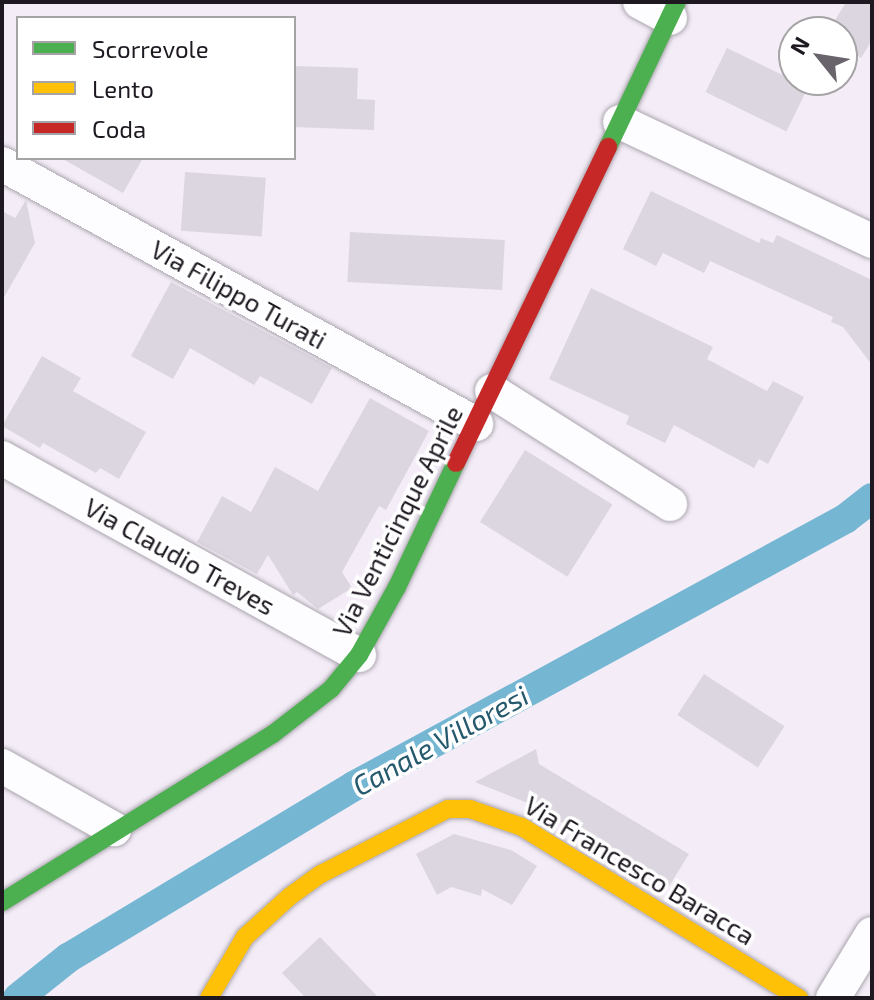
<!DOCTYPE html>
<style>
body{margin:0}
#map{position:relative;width:874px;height:1000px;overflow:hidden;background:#f4edf8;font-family:"Exo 2",sans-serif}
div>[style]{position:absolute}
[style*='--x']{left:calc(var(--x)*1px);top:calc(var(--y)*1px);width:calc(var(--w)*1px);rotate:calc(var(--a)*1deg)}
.canal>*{height:30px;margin:-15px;padding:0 15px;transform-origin:15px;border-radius:15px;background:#75b6d3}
.building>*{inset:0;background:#dbd6df;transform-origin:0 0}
.roads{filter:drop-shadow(0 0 2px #aaa5ad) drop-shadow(0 0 2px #aaa5ad)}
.street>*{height:34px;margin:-17px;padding:0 17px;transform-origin:17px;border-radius:17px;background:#fdfcfe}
.fast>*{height:18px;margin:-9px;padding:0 9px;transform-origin:9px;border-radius:9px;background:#4caf50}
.slow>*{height:18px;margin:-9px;padding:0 9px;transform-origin:9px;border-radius:9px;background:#ffc107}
.jam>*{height:18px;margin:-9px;padding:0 9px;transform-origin:9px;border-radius:9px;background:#c62828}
span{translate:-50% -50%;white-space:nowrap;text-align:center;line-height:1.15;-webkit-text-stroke:7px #fff;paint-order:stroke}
.street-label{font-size:26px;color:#1e1921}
.water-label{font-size:28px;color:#25596d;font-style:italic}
.frame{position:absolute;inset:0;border:4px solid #1e1921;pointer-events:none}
.legend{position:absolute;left:16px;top:16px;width:280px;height:144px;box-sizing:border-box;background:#fff;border:2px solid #a5a3a6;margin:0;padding:10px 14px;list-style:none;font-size:24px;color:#1e1921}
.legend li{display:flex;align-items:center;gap:16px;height:40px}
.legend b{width:40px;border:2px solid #a5a3a6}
.north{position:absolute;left:778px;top:16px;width:80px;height:80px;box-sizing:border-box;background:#fff;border:2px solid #a5a3a6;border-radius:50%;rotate:300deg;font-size:22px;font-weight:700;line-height:32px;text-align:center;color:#1e1921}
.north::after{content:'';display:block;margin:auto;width:28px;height:36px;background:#69636c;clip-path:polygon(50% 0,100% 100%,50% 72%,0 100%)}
</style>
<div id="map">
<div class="canal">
<i style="--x:18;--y:998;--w:64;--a:-38.7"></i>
<i style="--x:68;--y:958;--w:334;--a:-31"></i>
<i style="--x:354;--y:786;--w:559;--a:-28.54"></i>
<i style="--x:845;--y:519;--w:34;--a:-38"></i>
</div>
<div class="building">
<i style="clip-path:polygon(846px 2px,872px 2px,872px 40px,861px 58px,842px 46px,842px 32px,828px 32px)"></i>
<i style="left:727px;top:48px;width:90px;height:49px;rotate:26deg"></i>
<i style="clip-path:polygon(294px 66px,358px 68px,357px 99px,375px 100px,374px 130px,294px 127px)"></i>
<i style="clip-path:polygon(61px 158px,143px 158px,123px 193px)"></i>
<i style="left:185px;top:172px;width:81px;height:59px;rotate:4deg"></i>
<i style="clip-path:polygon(651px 191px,759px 243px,761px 238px,773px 243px,777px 235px,872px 280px,872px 365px,843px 327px,831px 322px,833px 317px,710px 261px,704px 273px,663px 253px,656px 266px,623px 249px)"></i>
<i style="clip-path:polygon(26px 200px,35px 243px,2px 301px,2px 211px,15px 218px)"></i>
<i style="left:350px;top:232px;width:155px;height:50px;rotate:3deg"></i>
<i style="clip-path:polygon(171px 282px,332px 368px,312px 404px,260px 376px,254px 385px,190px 348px,173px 379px,131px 356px)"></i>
<i style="clip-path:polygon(591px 288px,713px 347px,707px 359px,767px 391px,773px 381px,804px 397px,768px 464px,759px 459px,754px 468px,674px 425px,665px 443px,626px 424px,629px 416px,549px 379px)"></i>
<i style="clip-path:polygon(42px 356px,81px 378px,73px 391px,146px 432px,119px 479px,100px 468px,96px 473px,43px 443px,40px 448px,2px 426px)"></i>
<i style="clip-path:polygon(370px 398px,429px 431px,386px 510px,379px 506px,342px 572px,352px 588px,318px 609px,297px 592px,293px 595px,268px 555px,257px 574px,197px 542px,222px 496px,251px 512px,275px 467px,318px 491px)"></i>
<i style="left:525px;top:450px;width:103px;height:85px;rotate:32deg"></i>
<i style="left:704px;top:674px;width:96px;height:49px;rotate:33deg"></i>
<i style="clip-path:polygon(536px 749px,539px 764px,689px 854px,668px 888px,535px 806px,475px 782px)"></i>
<i style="clip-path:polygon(454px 834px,511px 850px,537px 866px,512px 905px,482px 889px,481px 896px,451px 887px,437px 895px,416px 854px)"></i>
<i style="clip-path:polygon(320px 937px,379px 998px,306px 998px,282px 973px)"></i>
</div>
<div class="roads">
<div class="street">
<i style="--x:640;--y:2;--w:34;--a:28"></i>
<i style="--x:620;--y:122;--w:279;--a:25.3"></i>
<i style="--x:2;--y:164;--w:541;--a:28.75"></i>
<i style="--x:492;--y:391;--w:211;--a:32.4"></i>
<i style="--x:2;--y:458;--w:408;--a:28.9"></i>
<i style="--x:2;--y:766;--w:129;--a:29.4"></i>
<i style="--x:833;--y:998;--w:75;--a:-58.6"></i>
</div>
<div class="fast">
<i style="--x:608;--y:147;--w:161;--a:-64.6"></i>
<i style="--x:2;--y:902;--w:319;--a:-31.8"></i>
<i style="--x:273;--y:734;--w:73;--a:-37.8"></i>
<i style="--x:331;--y:689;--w:44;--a:-50.5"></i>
<i style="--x:359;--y:655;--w:78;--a:-60.8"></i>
<i style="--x:397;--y:587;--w:137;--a:-64.6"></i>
</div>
<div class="slow">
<i style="--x:209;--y:998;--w:71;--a:-59.5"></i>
<i style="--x:245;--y:937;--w:59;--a:-42.3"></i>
<i style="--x:289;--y:897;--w:39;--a:-36"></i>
<i style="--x:321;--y:874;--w:143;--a:-27.1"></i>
<i style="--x:448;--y:809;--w:22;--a:0"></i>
<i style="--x:470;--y:809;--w:55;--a:19.1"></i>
<i style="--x:522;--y:827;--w:326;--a:31.7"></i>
</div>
<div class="jam">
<i style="--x:456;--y:463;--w:351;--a:-64.3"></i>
</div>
</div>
<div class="street-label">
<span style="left:239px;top:294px;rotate:29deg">Via Filippo Turati</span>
<span style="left:397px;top:521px;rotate:-63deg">Via Venticinque Aprile</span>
<span style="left:180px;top:556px;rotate:29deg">Via Claudio Treves</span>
<span style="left:640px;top:870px;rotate:31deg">Via Francesco Baracca</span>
</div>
<div class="water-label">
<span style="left:440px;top:740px;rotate:-29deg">Canale Villoresi</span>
</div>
<div class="frame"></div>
<ul class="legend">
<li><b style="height:10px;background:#4caf50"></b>Scorrevole</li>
<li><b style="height:10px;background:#ffc107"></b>Lento</li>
<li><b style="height:10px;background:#c62828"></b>Coda</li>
</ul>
<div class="north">N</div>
</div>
